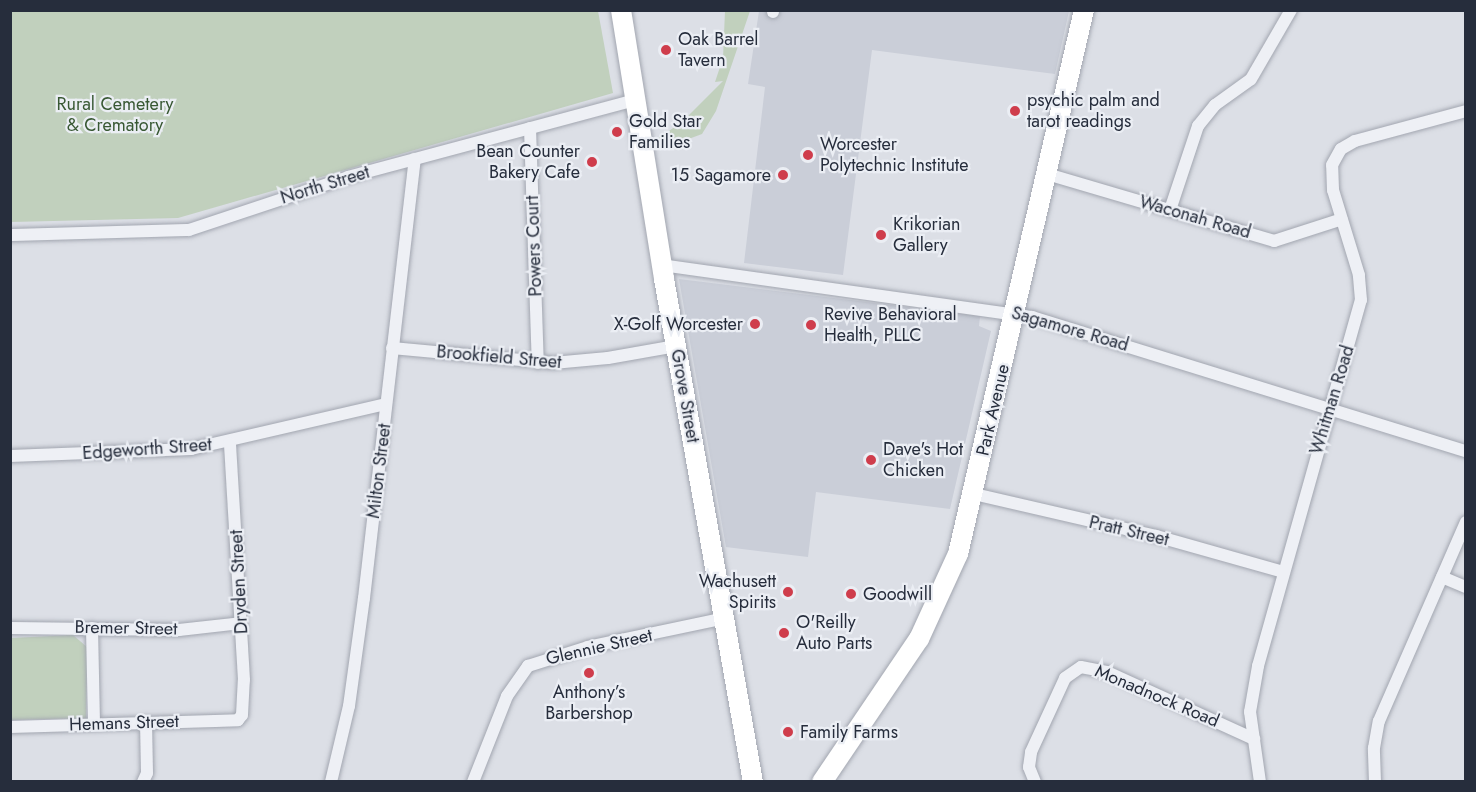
<!DOCTYPE html>
<meta charset="utf-8">
<style>
body{margin:0}
#map{position:relative;width:1476px;height:792px;overflow:hidden;background:#dcdfe6;font-family:Jost,sans-serif}
div>[style]{position:absolute}
[style*='--x']{left:calc(var(--x)*1px);top:calc(var(--y)*1px);width:calc(var(--w)*1px);rotate:calc(var(--a)*1deg)}
.built>*{inset:0;background:#caced8}
.green>*{inset:0;background:#c1d0bd}
.roads{filter:drop-shadow(0 0 2px #a2a6b0) drop-shadow(0 0 2px #a2a6b0)}
.street>*{height:12px;margin:-6px;padding:0 6px;transform-origin:6px;border-radius:6px;background:#eef0f5}
.primary>*{height:20px;margin:-10px;padding:0 10px;transform-origin:10px;border-radius:10px;background:#fff}
.dots>*{width:16px;height:16px;translate:-50% -50%;box-sizing:border-box;border:3px solid #ebeef4;border-radius:50%}
span{translate:-50% -50%;white-space:nowrap;text-align:center;line-height:1.15;-webkit-text-stroke:4.5px #ebeef4;paint-order:stroke}
.poi-label{font-size:18px;color:#262d3c}
.left{translate:0 -50%;text-align:left}
.right{translate:-100% -50%;text-align:right}
.park-label{font-size:18px;color:#385833}
.street-label{font-size:18px;color:#262d3c}
.frame{position:absolute;inset:0;border:12px solid #262d3c;pointer-events:none}
</style>
<div id="map">
<div class="built">
<i style="clip-path:polygon(759px 11px,1069px 11px,1055px 74px,872px 50px,843px 275px,744px 263px,765px 87px,748px 84px)"></i>
<i style="clip-path:polygon(679px 279px,980px 316px,979px 326px,991px 331px,950px 509px,816px 492px,808px 557px,726px 547px)"></i>
</div>
<div class="green">
<i style="clip-path:polygon(10px 11px,598px 11px,613px 93px,178px 218px,11px 222px)"></i>
<i style="clip-path:polygon(725px 11px,750px 11px,716px 111px,702px 134px,659px 150px,657px 139px,682px 122px,723px 81px,715px 82px,723px 58px)"></i>
<i style="clip-path:polygon(73px 635px,87px 647px,86px 718px,11px 720px,10px 638px)"></i>
</div>
<div class="roads">
<div class="street">
<i style="--x:773;--y:10;--w:2;--a:90"></i>
<i style="--x:530;--y:128;--w:235;--a:88.1"></i>
<i style="--x:1047;--y:174;--w:237;--a:16.4"></i>
<i style="--x:1274;--y:241;--w:71;--a:-17.9"></i>
<i style="--x:1170;--y:210;--w:89;--a:-71.6"></i>
<i style="--x:1198;--y:126;--w:27;--a:-51"></i>
<i style="--x:1215;--y:105;--w:44;--a:-35.8"></i>
<i style="--x:1251;--y:79;--w:80;--a:-59.9"></i>
<i style="--x:10;--y:235;--w:179;--a:-1.6"></i>
<i style="--x:189;--y:230;--w:168;--a:-18.4"></i>
<i style="--x:348;--y:177;--w:297;--a:-15"></i>
<i style="--x:661;--y:265;--w:375;--a:8"></i>
<i style="--x:1032;--y:317;--w:454;--a:17.2"></i>
<i style="--x:392;--y:348;--w:162;--a:5.3"></i>
<i style="--x:553;--y:363;--w:55;--a:-5.2"></i>
<i style="--x:608;--y:358;--w:69;--a:-10"></i>
<i style="--x:10;--y:456;--w:181;--a:-2.2"></i>
<i style="--x:191;--y:449;--w:200;--a:-13"></i>
<i style="--x:974;--y:494;--w:187;--a:13"></i>
<i style="--x:1156;--y:536;--w:132;--a:15.8"></i>
<i style="--x:1442;--y:577;--w:26;--a:23"></i>
<i style="--x:10;--y:628;--w:169;--a:0.7"></i>
<i style="--x:179;--y:630;--w:62;--a:-6.4"></i>
<i style="--x:92;--y:628;--w:96;--a:88.8"></i>
<i style="--x:10;--y:727;--w:205;--a:-1.7"></i>
<i style="--x:215;--y:721;--w:23;--a:-2"></i>
<i style="--x:238;--y:720;--w:6;--a:-51"></i>
<i style="--x:242;--y:715;--w:35;--a:-87"></i>
<i style="--x:244;--y:680;--w:237;--a:-93.4"></i>
<i style="--x:143;--y:782;--w:10;--a:-66"></i>
<i style="--x:147;--y:773;--w:51;--a:-91.1"></i>
<i style="--x:331;--y:782;--w:78;--a:-76.7"></i>
<i style="--x:349;--y:706;--w:109;--a:-82.1"></i>
<i style="--x:364;--y:598;--w:442;--a:-83.4"></i>
<i style="--x:473;--y:782;--w:92;--a:-68.4"></i>
<i style="--x:507;--y:696;--w:37;--a:-55"></i>
<i style="--x:528;--y:666;--w:63;--a:-17.6"></i>
<i style="--x:588;--y:647;--w:141;--a:-11.9"></i>
<i style="--x:1035;--y:782;--w:16;--a:-112"></i>
<i style="--x:1029;--y:767;--w:15;--a:-82"></i>
<i style="--x:1031;--y:752;--w:81;--a:-65.3"></i>
<i style="--x:1065;--y:678;--w:19;--a:-35"></i>
<i style="--x:1081;--y:667;--w:26;--a:11"></i>
<i style="--x:1107;--y:672;--w:162;--a:24.5"></i>
<i style="--x:1260;--y:782;--w:71;--a:-98.1"></i>
<i style="--x:1250;--y:712;--w:47;--a:-80.1"></i>
<i style="--x:1258;--y:666;--w:380;--a:-74.3"></i>
<i style="--x:1361;--y:300;--w:25;--a:-95"></i>
<i style="--x:1359;--y:275;--w:89;--a:-107"></i>
<i style="--x:1333;--y:190;--w:25;--a:-92"></i>
<i style="--x:1332;--y:165;--w:18;--a:-61"></i>
<i style="--x:1341;--y:149;--w:16;--a:-30"></i>
<i style="--x:1355;--y:141;--w:115;--a:-15.1"></i>
<i style="--x:1375;--y:782;--w:34;--a:-92"></i>
<i style="--x:1374;--y:748;--w:27;--a:-80"></i>
<i style="--x:1379;--y:721;--w:217;--a:-66.4"></i>
</div>
<div class="primary">
<i style="--x:621;--y:10;--w:272;--a:80.9"></i>
<i style="--x:664;--y:279;--w:511;--a:79.97"></i>
<i style="--x:822;--y:782;--w:173;--a:-55.9"></i>
<i style="--x:919;--y:639;--w:94;--a:-65.4"></i>
<i style="--x:958;--y:554;--w:558;--a:-76.96"></i>
</div>
</div>
<div class="dots">
<i style="left:666px;top:50px;background:#cf3d4c"></i>
<i style="left:1015px;top:111px;background:#cf3d4c"></i>
<i style="left:617px;top:132px;background:#cf3d4c"></i>
<i style="left:808px;top:155px;background:#cf3d4c"></i>
<i style="left:592px;top:162px;background:#cf3d4c"></i>
<i style="left:783px;top:175px;background:#cf3d4c"></i>
<i style="left:881px;top:235px;background:#cf3d4c"></i>
<i style="left:755px;top:324px;background:#cf3d4c"></i>
<i style="left:811px;top:325px;background:#cf3d4c"></i>
<i style="left:871px;top:460px;background:#cf3d4c"></i>
<i style="left:788px;top:592px;background:#cf3d4c"></i>
<i style="left:851px;top:594px;background:#cf3d4c"></i>
<i style="left:784px;top:633px;background:#cf3d4c"></i>
<i style="left:589px;top:673px;background:#cf3d4c"></i>
<i style="left:788px;top:732px;background:#cf3d4c"></i>
</div>
<div class="poi-label">
<span class="left" style="left:678px;top:50px">Oak Barrel<br>Tavern</span>
<span class="left" style="left:1027px;top:111px">psychic palm and<br>tarot readings</span>
<span class="left" style="left:629px;top:132px">Gold Star<br>Families</span>
<span class="left" style="left:820px;top:155px">Worcester<br>Polytechnic Institute</span>
<span class="right" style="left:580px;top:162px">Bean Counter<br>Bakery Cafe</span>
<span class="right" style="left:771px;top:175px">15 Sagamore</span>
<span class="left" style="left:893px;top:235px">Krikorian<br>Gallery</span>
<span class="left" style="left:824px;top:325px">Revive Behavioral<br>Health, PLLC</span>
<span class="right" style="left:743px;top:324px">X-Golf Worcester</span>
<span class="left" style="left:883px;top:460px">Dave's Hot<br>Chicken</span>
<span class="right" style="left:776px;top:592px">Wachusett<br>Spirits</span>
<span class="left" style="left:863px;top:594px">Goodwill</span>
<span class="left" style="left:796px;top:633px">O'Reilly<br>Auto Parts</span>
<span style="left:589px;top:703px">Anthony’s<br>Barbershop</span>
<span class="left" style="left:800px;top:732px">Family Farms</span>
</div>
<div class="park-label">
<span style="left:115px;top:115px">Rural Cemetery<br>&amp; Crematory</span>
</div>
<div class="street-label">
<span style="left:325px;top:185px;rotate:-17deg">North Street</span>
<span style="left:1195px;top:217px;rotate:16deg">Waconah Road</span>
<span style="left:534px;top:246px;rotate:-92deg">Powers Court</span>
<span style="left:1070px;top:329px;rotate:16deg">Sagamore Road</span>
<span style="left:499px;top:357px;rotate:5deg">Brookfield Street</span>
<span style="left:685px;top:396px;rotate:80deg">Grove Street</span>
<span style="left:1332px;top:400px;rotate:-73deg">Whitman Road</span>
<span style="left:993px;top:410px;rotate:-77deg">Park Avenue</span>
<span style="left:147px;top:449px;rotate:-4deg">Edgeworth Street</span>
<span style="left:379px;top:471px;rotate:-83deg">Milton Street</span>
<span style="left:1129px;top:531px;rotate:13deg">Pratt Street</span>
<span style="left:239px;top:582px;rotate:-93deg">Dryden Street</span>
<span style="left:126px;top:628px;rotate:1deg">Bremer Street</span>
<span style="left:599px;top:647px;rotate:-13deg">Glennie Street</span>
<span style="left:1157px;top:696px;rotate:23deg">Monadnock Road</span>
<span style="left:124px;top:723px;rotate:-2deg">Hemans Street</span>
</div>
<div class="frame"></div>
</div>
